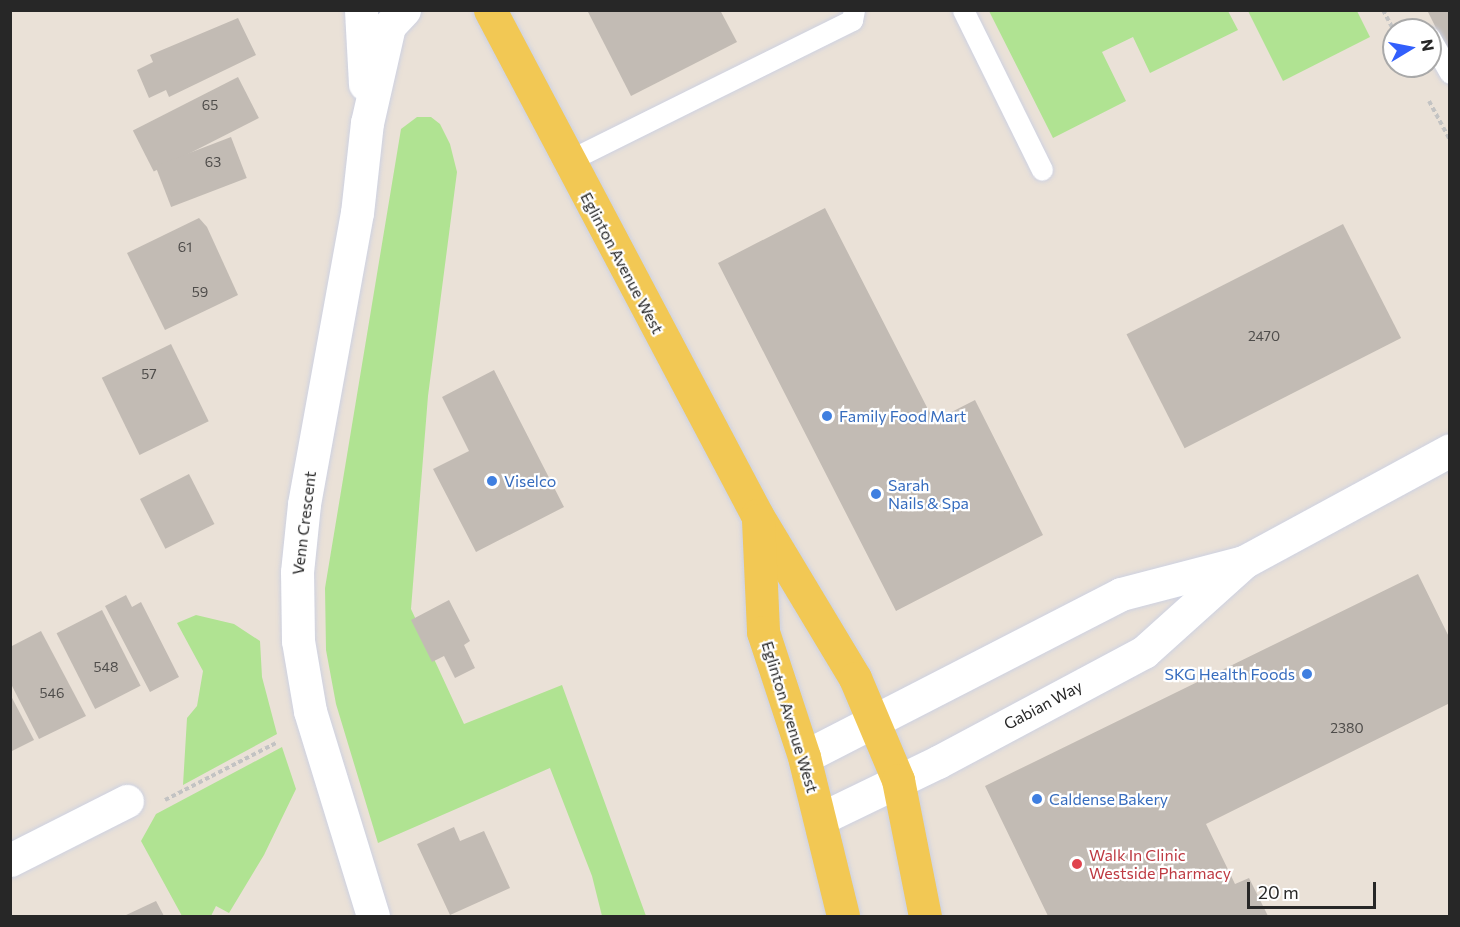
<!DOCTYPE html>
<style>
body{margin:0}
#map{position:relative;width:1460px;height:927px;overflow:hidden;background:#eae1d7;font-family:Commissioner,sans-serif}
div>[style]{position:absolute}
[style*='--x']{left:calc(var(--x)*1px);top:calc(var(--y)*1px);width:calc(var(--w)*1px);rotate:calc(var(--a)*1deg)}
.green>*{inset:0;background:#b0e392}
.building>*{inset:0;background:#c2bbb4;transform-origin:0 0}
.path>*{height:4px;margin-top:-2px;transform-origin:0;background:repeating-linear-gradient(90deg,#c3c3c3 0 4.5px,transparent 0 7.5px)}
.roads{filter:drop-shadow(0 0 2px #cdd1e1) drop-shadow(0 0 2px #cdd1e1)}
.service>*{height:21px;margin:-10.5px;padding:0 10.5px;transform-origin:10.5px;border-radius:10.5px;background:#fff}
.minor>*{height:33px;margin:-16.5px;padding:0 16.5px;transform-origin:16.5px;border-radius:16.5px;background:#fff}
.primary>*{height:33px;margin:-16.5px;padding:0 16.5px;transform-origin:16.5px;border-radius:16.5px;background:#f2c854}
.dots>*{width:16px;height:16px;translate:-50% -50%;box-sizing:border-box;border:3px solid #fff;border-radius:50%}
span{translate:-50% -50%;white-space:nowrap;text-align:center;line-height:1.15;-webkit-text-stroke:4.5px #fff;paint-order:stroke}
.number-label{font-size:14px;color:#4e4c4a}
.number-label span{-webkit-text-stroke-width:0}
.street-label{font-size:16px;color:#272727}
.shop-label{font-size:16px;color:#366cbe}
.left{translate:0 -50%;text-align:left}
.right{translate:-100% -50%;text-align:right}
.health-label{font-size:16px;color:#be3a42}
.frame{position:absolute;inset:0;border:12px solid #272727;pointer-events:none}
.north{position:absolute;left:1382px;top:18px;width:60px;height:60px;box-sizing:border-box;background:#fff;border:2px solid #a9a9a9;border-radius:50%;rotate:80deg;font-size:16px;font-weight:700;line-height:24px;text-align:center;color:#272727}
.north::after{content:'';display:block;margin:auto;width:21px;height:27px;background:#325ffc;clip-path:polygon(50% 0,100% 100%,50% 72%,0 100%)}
.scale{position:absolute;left:1247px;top:882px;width:129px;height:27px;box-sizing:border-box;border:3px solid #272727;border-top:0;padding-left:8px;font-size:18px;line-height:21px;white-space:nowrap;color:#272727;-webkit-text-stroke:4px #fff;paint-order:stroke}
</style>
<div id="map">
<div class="green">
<i style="clip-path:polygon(989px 11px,1228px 11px,1238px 30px,1150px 73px,1133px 37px,1102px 52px,1126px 101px,1053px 138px)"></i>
<i style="clip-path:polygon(1248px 11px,1357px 11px,1370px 37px,1283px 81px)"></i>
<i style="clip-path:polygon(417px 117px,431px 117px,440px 124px,450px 144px,457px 172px,428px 396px,411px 609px,464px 724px,562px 685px,646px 916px,602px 916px,592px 876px,550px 768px,378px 843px,336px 704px,326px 650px,325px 588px,401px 129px)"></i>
<i style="clip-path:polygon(196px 615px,234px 624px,260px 641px,262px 677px,277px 734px,183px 785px,187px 718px,197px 706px,203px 671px,177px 623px)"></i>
<i style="clip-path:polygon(282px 747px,296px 789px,264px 855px,229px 913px,216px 906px,211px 916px,182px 916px,141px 841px,156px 814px)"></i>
</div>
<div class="building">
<i style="clip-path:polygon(587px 10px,720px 10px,737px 42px,631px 96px)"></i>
<i style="clip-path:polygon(1427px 10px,1450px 10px,1450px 56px)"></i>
<i style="clip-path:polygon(238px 18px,256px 55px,169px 97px,166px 90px,149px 98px,137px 70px,153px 62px,150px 55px)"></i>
<i style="left:238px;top:77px;width:46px;height:118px;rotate:63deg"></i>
<i style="left:231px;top:137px;width:44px;height:81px;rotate:69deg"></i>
<i style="clip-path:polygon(825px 208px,934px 421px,975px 400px,1043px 535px,896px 611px,718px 263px)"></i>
<i style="clip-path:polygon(199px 218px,207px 227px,238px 295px,165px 330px,127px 253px)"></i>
<i style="left:1343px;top:224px;width:128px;height:243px;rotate:63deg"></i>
<i style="left:171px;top:344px;width:86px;height:77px;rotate:64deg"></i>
<i style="clip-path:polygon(494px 370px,564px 507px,476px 552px,433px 469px,469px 451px,442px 397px)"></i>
<i style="left:189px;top:474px;width:56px;height:55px;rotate:63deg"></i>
<i style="clip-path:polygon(1418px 574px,1450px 639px,1450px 703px,1206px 824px,1235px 884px,1249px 878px,1268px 916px,1048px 916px,985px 786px)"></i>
<i style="clip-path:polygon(126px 595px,132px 607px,141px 602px,179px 677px,150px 692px,105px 606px)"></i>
<i style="clip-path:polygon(449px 600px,470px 641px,464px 645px,475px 668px,455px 678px,444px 656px,432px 662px,411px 620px)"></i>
<i style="left:102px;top:610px;width:85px;height:51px;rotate:63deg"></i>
<i style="clip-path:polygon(41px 631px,86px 716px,39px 739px,10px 682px,10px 647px)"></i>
<i style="clip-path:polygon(10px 694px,34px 740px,10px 752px)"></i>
<i style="clip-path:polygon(454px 827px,460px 841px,484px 831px,510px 888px,450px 915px,417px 844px)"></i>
<i style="clip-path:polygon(156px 901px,164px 916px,124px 916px)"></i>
</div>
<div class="path">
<i style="--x:1383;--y:10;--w:24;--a:62"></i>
<i style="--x:1429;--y:101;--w:44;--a:61.7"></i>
<i style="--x:165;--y:800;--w:127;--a:-27.2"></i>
</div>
<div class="roads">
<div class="service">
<i style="--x:963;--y:10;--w:178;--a:63.7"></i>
<i style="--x:1430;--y:38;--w:40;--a:60.3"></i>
<i style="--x:568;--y:161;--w:317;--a:-26.4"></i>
<i style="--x:852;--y:20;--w:10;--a:-79"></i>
</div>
<div class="minor">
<i style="--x:361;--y:10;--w:74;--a:86.9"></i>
<i style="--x:804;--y:757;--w:356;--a:-27.2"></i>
<i style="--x:1121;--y:594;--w:123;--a:-14.6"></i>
<i style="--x:820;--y:819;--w:131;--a:-25.8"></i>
<i style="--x:938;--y:762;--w:234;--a:-28.1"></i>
<i style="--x:1144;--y:652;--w:135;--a:-42"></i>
<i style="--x:1244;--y:562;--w:234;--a:-28.5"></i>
<i style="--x:10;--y:860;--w:131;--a:-26.8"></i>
<i style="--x:373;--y:916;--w:214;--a:-107.1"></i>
<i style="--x:310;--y:711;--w:71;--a:-99.7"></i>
<i style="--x:298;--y:641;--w:69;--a:-90.8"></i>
<i style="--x:297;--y:572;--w:68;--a:-84.1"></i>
<i style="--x:304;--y:504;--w:296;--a:-79.7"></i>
<i style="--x:357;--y:213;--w:91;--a:-83.7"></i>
<i style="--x:367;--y:123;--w:99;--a:-77.2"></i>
<i style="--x:389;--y:26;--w:22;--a:-47"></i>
</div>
<div class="primary">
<i style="--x:490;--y:10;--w:571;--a:62.13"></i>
<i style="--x:757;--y:515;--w:190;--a:59"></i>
<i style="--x:855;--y:678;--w:111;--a:67.1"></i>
<i style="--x:898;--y:780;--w:139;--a:78.8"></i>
<i style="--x:758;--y:520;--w:112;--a:87.4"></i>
<i style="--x:763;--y:632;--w:132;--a:71.8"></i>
<i style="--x:804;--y:757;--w:164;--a:76.2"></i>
</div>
</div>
<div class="dots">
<i style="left:827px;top:416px;background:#3f7fe0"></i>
<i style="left:492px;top:481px;background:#3f7fe0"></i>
<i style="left:876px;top:494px;background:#3f7fe0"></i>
<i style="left:1307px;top:674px;background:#3f7fe0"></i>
<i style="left:1037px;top:799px;background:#3f7fe0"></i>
<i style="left:1077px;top:864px;background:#e0444e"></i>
</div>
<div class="number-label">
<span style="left:210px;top:105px">65</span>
<span style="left:213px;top:162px">63</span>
<span style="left:185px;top:247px">61</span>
<span style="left:200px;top:292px">59</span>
<span style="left:1264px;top:336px">2470</span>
<span style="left:149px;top:374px">57</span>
<span style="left:106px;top:667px">548</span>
<span style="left:52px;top:693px">546</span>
<span style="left:1347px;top:728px">2380</span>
</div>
<div class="street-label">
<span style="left:622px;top:263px;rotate:62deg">Eglinton Avenue West</span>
<span style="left:304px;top:523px;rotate:-83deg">Venn Crescent</span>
<span style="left:1043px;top:705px;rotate:-28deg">Gabian Way</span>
<span style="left:790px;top:717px;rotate:73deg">Eglinton Avenue West</span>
</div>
<div class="shop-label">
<span class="left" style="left:839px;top:416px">Family Food Mart</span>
<span class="left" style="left:504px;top:481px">Viselco</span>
<span class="left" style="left:888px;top:494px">Sarah<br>Nails &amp; Spa</span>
<span class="right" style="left:1295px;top:674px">SKG Health Foods</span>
<span class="left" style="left:1049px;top:799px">Caldense Bakery</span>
</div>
<div class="health-label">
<span class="left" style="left:1089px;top:864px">Walk In Clinic<br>Westside Pharmacy</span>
</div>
<div class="frame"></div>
<div class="north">N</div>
<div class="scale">20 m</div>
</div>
